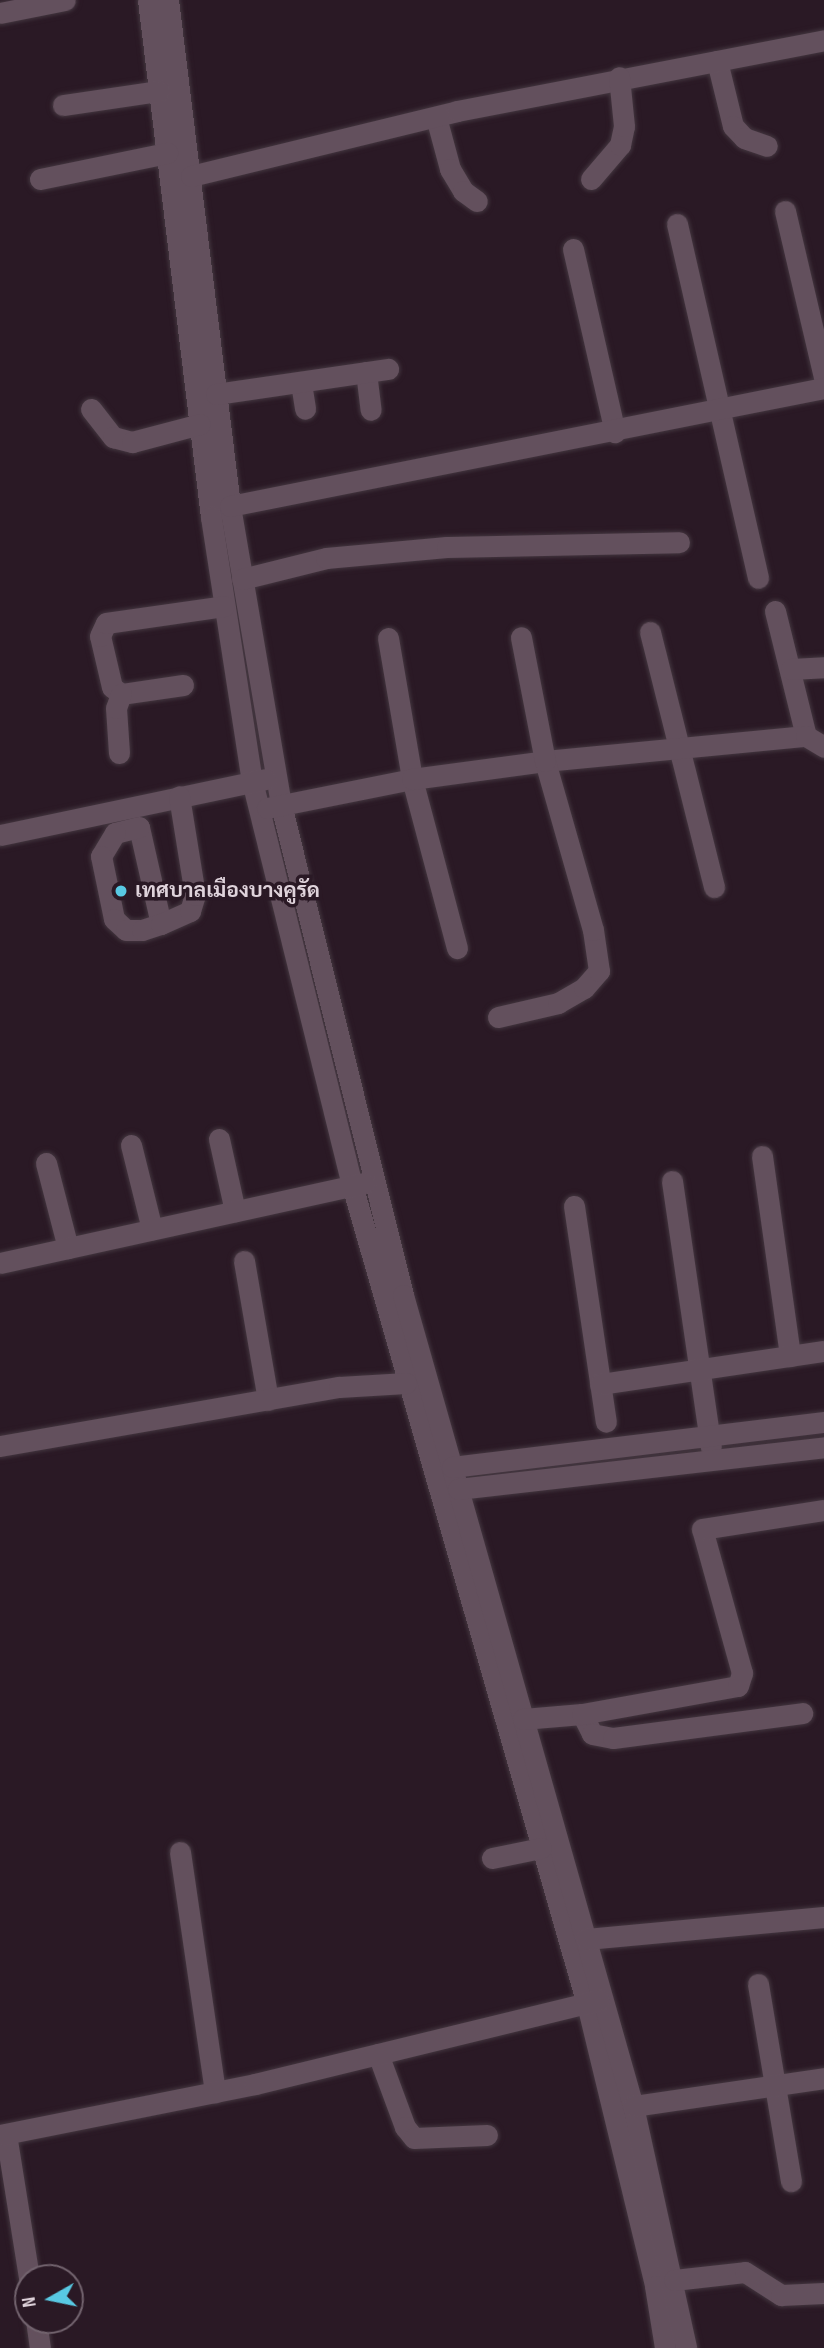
<!DOCTYPE html>
<meta charset="utf-8">
<style>
body{margin:0}
#map{position:relative;width:824px;height:2348px;overflow:hidden;background:#2a1925;font-family:"Sofia Sans Condensed",Sarabun,sans-serif}
div>[style]{position:absolute}
[style*='--x']{left:calc(var(--x)*1px);top:calc(var(--y)*1px);width:calc(var(--w)*1px);rotate:calc(var(--a)*1deg)}
.roads{filter:drop-shadow(0 0 2px #43363f) drop-shadow(0 0 2px #43363f)}
.minor>*{height:21px;margin:-10.5px;padding:0 10.5px;transform-origin:10.5px;border-radius:10.5px;background:#63505d}
.dots>*{width:19px;height:19px;translate:-50% -50%;box-sizing:border-box;border:4px solid #2a1925;border-radius:50%}
span{translate:-50% -50%;white-space:nowrap;text-align:center;line-height:1.15;-webkit-text-stroke:7px #2a1925;paint-order:stroke}
.poi-label{font-size:21px;color:#dfd3db;font-weight:700}
.left{translate:0 -50%;text-align:left}
.north{position:absolute;left:14px;top:2264px;width:70px;height:70px;box-sizing:border-box;background:#2a1925;border:2px solid #72636e;border-radius:50%;rotate:261deg;font-size:19px;font-weight:700;line-height:28px;text-align:center;color:#dfd3db}
.north::after{content:'';display:block;margin:auto;width:24px;height:32px;background:#58c9e3;clip-path:polygon(50% 0,100% 100%,50% 72%,0 100%)}
</style>
<div id="map">
<div class="roads">
<div class="minor">
<i style="--x:148;--y:0;--w:521;--a:83.05"></i>
<i style="--x:211;--y:517;--w:267;--a:81.2"></i>
<i style="--x:252;--y:781;--w:416;--a:76.1"></i>
<i style="--x:352;--y:1185;--w:852;--a:73.99"></i>
<i style="--x:587;--y:2004;--w:290;--a:76.4"></i>
<i style="--x:655;--y:2286;--w:63;--a:80.8"></i>
<i style="--x:168;--y:0;--w:510;--a:83.01"></i>
<i style="--x:230;--y:506;--w:303;--a:80.3"></i>
<i style="--x:281;--y:805;--w:505;--a:76.02"></i>
<i style="--x:403;--y:1295;--w:843;--a:74.17"></i>
<i style="--x:633;--y:2106;--w:248;--a:77.6"></i>
<i style="--x:0;--y:13;--w:66;--a:-11.3"></i>
<i style="--x:717;--y:61;--w:67;--a:76.2"></i>
<i style="--x:733;--y:126;--w:16;--a:47"></i>
<i style="--x:744;--y:138;--w:24;--a:19"></i>
<i style="--x:63;--y:105;--w:97;--a:-8.3"></i>
<i style="--x:436;--y:117;--w:54;--a:74.9"></i>
<i style="--x:450;--y:169;--w:26;--a:59"></i>
<i style="--x:463;--y:191;--w:17;--a:36"></i>
<i style="--x:191;--y:176;--w:274;--a:-13.7"></i>
<i style="--x:457;--y:111;--w:374;--a:-10.9"></i>
<i style="--x:40;--y:179;--w:130;--a:-11.6"></i>
<i style="--x:591;--y:179;--w:45;--a:-49.5"></i>
<i style="--x:620;--y:145;--w:19;--a:-78"></i>
<i style="--x:624;--y:126;--w:49;--a:-95.8"></i>
<i style="--x:785;--y:211;--w:171;--a:76.8"></i>
<i style="--x:677;--y:224;--w:363;--a:77.1"></i>
<i style="--x:573;--y:249;--w:188;--a:77.1"></i>
<i style="--x:366;--y:372;--w:38;--a:83"></i>
<i style="--x:301;--y:383;--w:26;--a:81"></i>
<i style="--x:216;--y:394;--w:174;--a:-8.3"></i>
<i style="--x:91;--y:409;--w:36;--a:52"></i>
<i style="--x:113;--y:437;--w:20;--a:15"></i>
<i style="--x:132;--y:442;--w:70;--a:-14.8"></i>
<i style="--x:230;--y:506;--w:606;--a:-11.24"></i>
<i style="--x:242;--y:579;--w:87;--a:-14"></i>
<i style="--x:326;--y:558;--w:121;--a:-5.2"></i>
<i style="--x:447;--y:547;--w:232;--a:-1.2"></i>
<i style="--x:775;--y:611;--w:129;--a:76.1"></i>
<i style="--x:650;--y:632;--w:263;--a:75.9"></i>
<i style="--x:388;--y:638;--w:143;--a:80.3"></i>
<i style="--x:412;--y:779;--w:175;--a:75.1"></i>
<i style="--x:791;--y:669;--w:33;--a:-3"></i>
<i style="--x:183;--y:685;--w:63;--a:171.7"></i>
<i style="--x:121;--y:694;--w:11;--a:-142"></i>
<i style="--x:112;--y:687;--w:52;--a:-103.2"></i>
<i style="--x:100;--y:636;--w:14;--a:-65"></i>
<i style="--x:106;--y:623;--w:119;--a:-8.2"></i>
<i style="--x:119;--y:753;--w:45;--a:-93.8"></i>
<i style="--x:116;--y:708;--w:15;--a:-70"></i>
<i style="--x:267;--y:808;--w:148;--a:-11.3"></i>
<i style="--x:412;--y:779;--w:134;--a:-7.7"></i>
<i style="--x:545;--y:761;--w:262;--a:-5.5"></i>
<i style="--x:806;--y:736;--w:21;--a:31"></i>
<i style="--x:0;--y:835;--w:271;--a:-11.9"></i>
<i style="--x:161;--y:924;--w:99;--a:-102.8"></i>
<i style="--x:139;--y:827;--w:25;--a:166"></i>
<i style="--x:115;--y:833;--w:27;--a:121"></i>
<i style="--x:101;--y:856;--w:64;--a:78.3"></i>
<i style="--x:114;--y:919;--w:16;--a:43"></i>
<i style="--x:126;--y:930;--w:16;--a:0"></i>
<i style="--x:142;--y:930;--w:20;--a:-18"></i>
<i style="--x:161;--y:924;--w:32;--a:-24"></i>
<i style="--x:190;--y:911;--w:17;--a:-73"></i>
<i style="--x:195;--y:895;--w:100;--a:-99.2"></i>
<i style="--x:498;--y:1017;--w:62;--a:-13.1"></i>
<i style="--x:558;--y:1003;--w:30;--a:-30"></i>
<i style="--x:584;--y:988;--w:23;--a:-49"></i>
<i style="--x:599;--y:971;--w:41;--a:-98.3"></i>
<i style="--x:593;--y:930;--w:176;--a:-105.9"></i>
<i style="--x:545;--y:761;--w:126;--a:-101"></i>
<i style="--x:219;--y:1139;--w:74;--a:77.5"></i>
<i style="--x:131;--y:1145;--w:87;--a:76"></i>
<i style="--x:762;--y:1156;--w:202;--a:82"></i>
<i style="--x:46;--y:1163;--w:88;--a:75.5"></i>
<i style="--x:672;--y:1181;--w:269;--a:81.7"></i>
<i style="--x:574;--y:1206;--w:218;--a:81.6"></i>
<i style="--x:244;--y:1261;--w:141;--a:80.2"></i>
<i style="--x:0;--y:1263;--w:373;--a:-12.4"></i>
<i style="--x:600;--y:1384;--w:226;--a:-8.4"></i>
<i style="--x:0;--y:1446;--w:344;--a:-9.9"></i>
<i style="--x:339;--y:1387;--w:67;--a:-3.4"></i>
<i style="--x:452;--y:1467;--w:375;--a:-6.9"></i>
<i style="--x:458;--y:1489;--w:368;--a:-6.5"></i>
<i style="--x:582;--y:1714;--w:22;--a:63"></i>
<i style="--x:592;--y:1734;--w:21;--a:11"></i>
<i style="--x:613;--y:1738;--w:191;--a:-7.5"></i>
<i style="--x:523;--y:1719;--w:59;--a:-4.8"></i>
<i style="--x:582;--y:1714;--w:158;--a:-10.2"></i>
<i style="--x:738;--y:1686;--w:14;--a:-73"></i>
<i style="--x:742;--y:1673;--w:149;--a:-105.5"></i>
<i style="--x:702;--y:1529;--w:123;--a:-8.9"></i>
<i style="--x:180;--y:1852;--w:243;--a:81.7"></i>
<i style="--x:492;--y:1858;--w:50;--a:-11.5"></i>
<i style="--x:586;--y:1939;--w:239;--a:-5.3"></i>
<i style="--x:758;--y:1984;--w:200;--a:80.5"></i>
<i style="--x:378;--y:2054;--w:78;--a:69.7"></i>
<i style="--x:405;--y:2127;--w:14;--a:51"></i>
<i style="--x:414;--y:2138;--w:73;--a:-2.4"></i>
<i style="--x:633;--y:2106;--w:193;--a:-8.3"></i>
<i style="--x:6;--y:2134;--w:146;--a:80.9"></i>
<i style="--x:0;--y:2135;--w:260;--a:-11.3"></i>
<i style="--x:255;--y:2084;--w:354;--a:-13.7"></i>
<i style="--x:674;--y:2280;--w:71;--a:-6.4"></i>
<i style="--x:745;--y:2272;--w:43;--a:32.6"></i>
<i style="--x:781;--y:2295;--w:43;--a:-2.7"></i>
<i style="--x:36;--y:2320;--w:28;--a:82"></i>
</div>
</div>
<div class="dots">
<i style="left:121px;top:891px;background:#58c9e3"></i>
</div>
<div class="poi-label">
<span class="left" style="left:135px;top:891px">เทศบาลเมืองบางคูรัด</span>
</div>
<div class="north">N</div>
</div>
